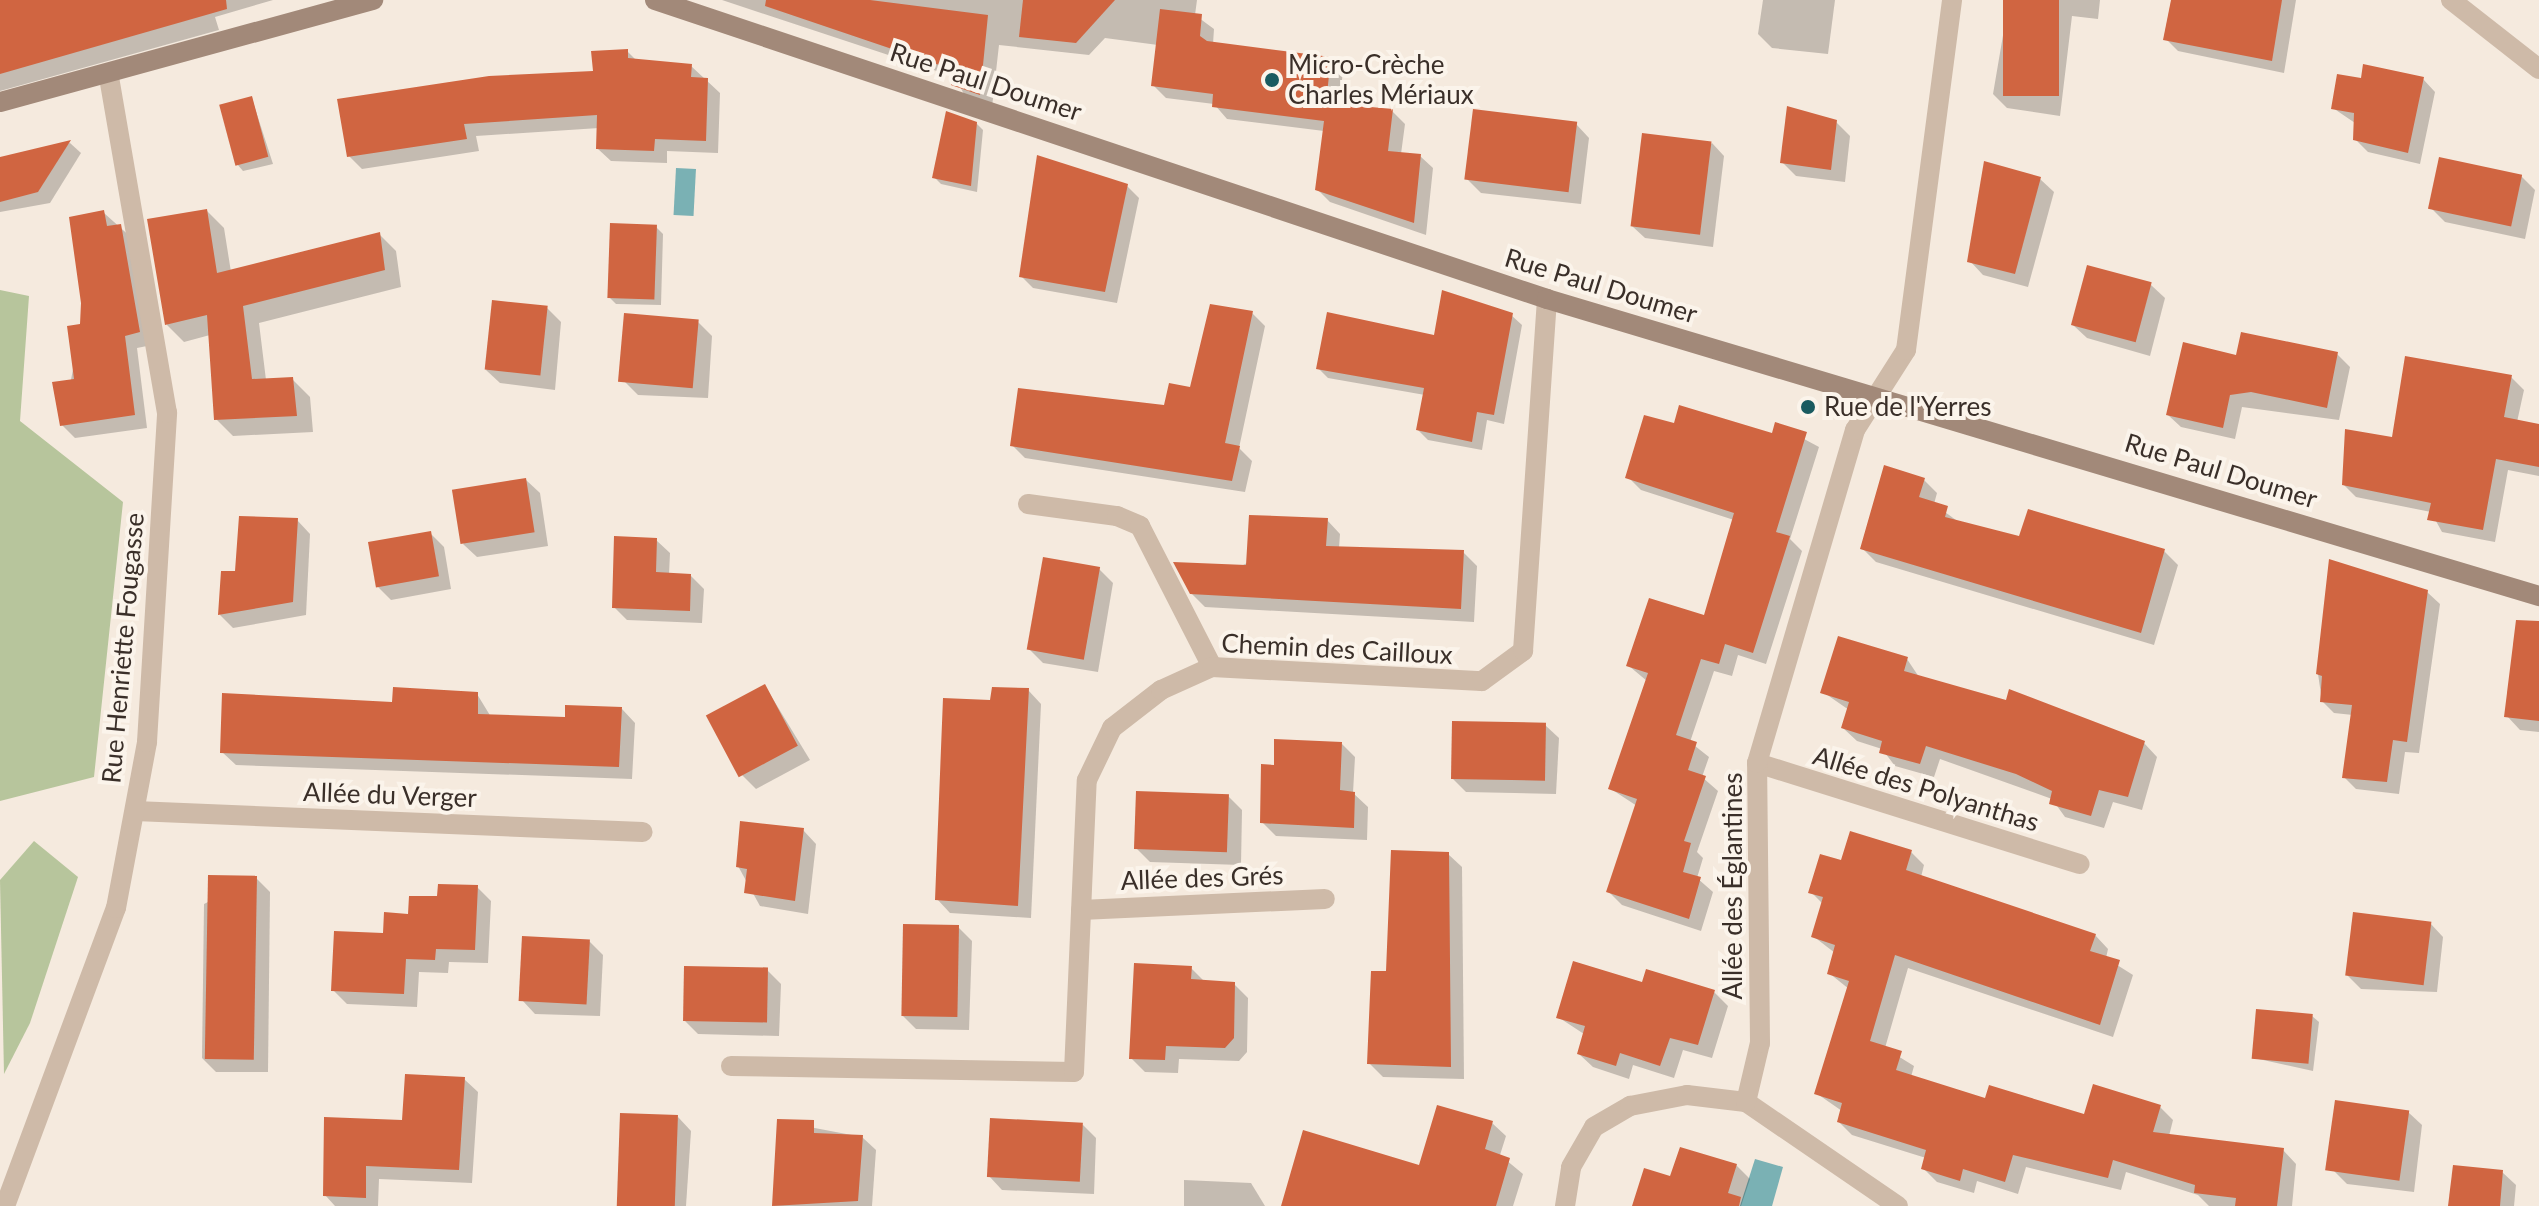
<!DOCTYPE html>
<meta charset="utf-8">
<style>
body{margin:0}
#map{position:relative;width:2539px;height:1206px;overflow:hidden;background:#f5eade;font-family:Lato,sans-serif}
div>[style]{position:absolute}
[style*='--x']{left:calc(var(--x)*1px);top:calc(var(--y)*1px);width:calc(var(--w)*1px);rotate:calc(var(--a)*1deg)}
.green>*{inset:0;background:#b7c59c}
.water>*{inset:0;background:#7ab1b4;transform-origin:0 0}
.shadow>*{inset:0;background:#0003}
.building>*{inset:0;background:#d06541;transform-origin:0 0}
.street>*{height:20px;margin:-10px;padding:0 10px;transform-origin:10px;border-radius:10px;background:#cebaa8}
.secondary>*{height:20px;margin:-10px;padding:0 10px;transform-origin:10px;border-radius:10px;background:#a28979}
.dots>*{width:22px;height:22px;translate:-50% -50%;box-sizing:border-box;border:4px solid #fbf4eb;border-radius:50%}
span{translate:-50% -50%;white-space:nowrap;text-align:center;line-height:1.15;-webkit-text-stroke:8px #fbf4eb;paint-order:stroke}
.poi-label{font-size:26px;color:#3a2f29}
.left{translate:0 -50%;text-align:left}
.street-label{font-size:26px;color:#3a2f29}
</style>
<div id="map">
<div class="green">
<i style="clip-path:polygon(0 290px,29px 296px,20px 421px,123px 502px,94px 777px,0 801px)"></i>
<i style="clip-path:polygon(34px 841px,78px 877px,30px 1023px,4px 1074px,0 880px)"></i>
</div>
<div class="water">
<i style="left:676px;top:168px;width:20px;height:47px;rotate:3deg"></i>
<i style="clip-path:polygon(1755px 1159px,1783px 1167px,1772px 1206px,1740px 1206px)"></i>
</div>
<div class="shadow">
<i style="clip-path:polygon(0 0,273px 0,215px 17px,219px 30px,0 91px)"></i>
<i style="clip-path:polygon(722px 0,1197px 0,1195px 15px,1214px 29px,1213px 44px,1330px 59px,1343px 71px,1339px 106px,1392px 111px,1405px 124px,1401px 154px,1420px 156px,1433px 168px,1426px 235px,1330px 202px,1317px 189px,1324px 131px,1227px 119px,1214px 104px,1166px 98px,1153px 85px,1158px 45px,1105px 38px,1089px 55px,999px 45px,992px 107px,966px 98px,955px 77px)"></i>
<i style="clip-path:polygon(1763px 0,1835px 0,1828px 54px,1772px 48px,1758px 34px)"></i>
<i style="clip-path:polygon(2009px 0,2100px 0,2098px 19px,2072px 16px,2060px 116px,2007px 108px,1993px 94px)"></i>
<i style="clip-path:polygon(2172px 0,2296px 0,2284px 73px,2178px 51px,2166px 39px)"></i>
<i style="clip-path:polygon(627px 51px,637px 61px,691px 66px,720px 93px,718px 153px,667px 151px,667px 163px,611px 161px,598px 149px,599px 128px,476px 136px,479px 151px,362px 169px,349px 156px,595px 73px)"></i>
<i style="clip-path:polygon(2423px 79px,2435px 92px,2420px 164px,2368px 152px,2355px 139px,2355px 123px,2333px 108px,2362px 81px)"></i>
<i style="clip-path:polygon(252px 99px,273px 164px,243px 171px,237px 164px)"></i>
<i style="clip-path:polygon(1836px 122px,1850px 136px,1845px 182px,1796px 176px,1782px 162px)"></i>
<i style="clip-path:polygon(976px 123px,983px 130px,977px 192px,941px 184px,934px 177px)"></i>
<i style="clip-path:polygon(1576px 124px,1589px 138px,1581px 204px,1481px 193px,1467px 179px)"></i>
<i style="clip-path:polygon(70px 143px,81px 153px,50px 203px,0 212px,0 158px)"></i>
<i style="clip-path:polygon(1712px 143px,1724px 156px,1713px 247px,1645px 238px,1632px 226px)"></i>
<i style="clip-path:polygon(2521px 176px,2535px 190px,2525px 239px,2445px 222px,2431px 208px)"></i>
<i style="clip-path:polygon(2040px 179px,2054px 192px,2028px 287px,1983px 275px,1970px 261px)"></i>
<i style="clip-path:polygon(1127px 186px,1139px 198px,1117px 303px,1033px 288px,1022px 277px)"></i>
<i style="clip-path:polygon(207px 211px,224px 228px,231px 272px,379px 234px,396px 251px,401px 287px,259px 323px,266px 380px,292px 379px,310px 397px,313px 432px,233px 436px,216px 419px,210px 335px,184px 342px,167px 325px)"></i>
<i style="clip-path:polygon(104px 213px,133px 239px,152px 345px,137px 348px,147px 428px,75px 438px,62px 425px)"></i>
<i style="clip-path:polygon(656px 227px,663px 234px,661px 305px,616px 304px,609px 297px)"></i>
<i style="clip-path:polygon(2151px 285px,2165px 298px,2150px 356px,2087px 338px,2073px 325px)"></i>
<i style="clip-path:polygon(547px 308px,561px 322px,555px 390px,500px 383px,486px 370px)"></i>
<i style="clip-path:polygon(1252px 313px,1265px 326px,1239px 448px,1252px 461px,1245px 492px,1025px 458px,1012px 445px,1166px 407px,1191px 390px)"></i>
<i style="clip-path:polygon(1511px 315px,1522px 325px,1504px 424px,1487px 420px,1482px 450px,1428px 440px,1418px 430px,1425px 395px,1328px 378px,1318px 368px)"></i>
<i style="clip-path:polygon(698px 322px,712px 336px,708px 398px,638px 395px,624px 381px)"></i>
<i style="clip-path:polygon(2337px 354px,2350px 367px,2339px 420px,2242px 407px,2235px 439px,2181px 427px,2168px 415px,2238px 357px)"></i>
<i style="clip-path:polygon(2511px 377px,2524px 390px,2517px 422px,2539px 426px,2539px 476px,2508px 470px,2495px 542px,2442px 532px,2431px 512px,2356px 497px,2344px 485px,2347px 431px,2394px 439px)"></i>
<i style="clip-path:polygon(1776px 424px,1819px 447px,1790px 539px,1802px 551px,1766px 664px,1738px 655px,1732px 676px,1714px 671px,1690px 742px,1709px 757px,1702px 777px,1718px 791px,1697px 852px,1703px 858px,1697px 878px,1713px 892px,1701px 931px,1622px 905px,1609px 892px,1637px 806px,1611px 789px,1647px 681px,1629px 666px,1705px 617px,1734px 520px,1641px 490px,1628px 477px,1675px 425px,1773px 436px)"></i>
<i style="clip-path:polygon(526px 480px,540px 493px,548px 546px,477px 557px,463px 544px)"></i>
<i style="clip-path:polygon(1924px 480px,1937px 493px,1934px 504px,1960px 523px,2020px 538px,2164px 551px,2178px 565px,2154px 645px,1876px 562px,1862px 548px)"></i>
<i style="clip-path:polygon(297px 520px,310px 534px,306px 615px,233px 628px,220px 615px,237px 574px)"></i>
<i style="clip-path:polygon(1327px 520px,1340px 534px,1339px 548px,1463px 552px,1477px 566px,1474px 622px,1205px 607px,1191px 593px)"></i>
<i style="clip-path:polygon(430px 533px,444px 547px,451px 589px,391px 600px,377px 586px)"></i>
<i style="clip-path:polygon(656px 540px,670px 553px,669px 575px,691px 576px,704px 589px,702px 623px,627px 620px,614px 607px)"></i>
<i style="clip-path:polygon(1099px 569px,1113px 583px,1098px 672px,1043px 663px,1029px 649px)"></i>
<i style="clip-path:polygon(2427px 592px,2440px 604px,2419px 753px,2405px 752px,2399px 794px,2356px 789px,2344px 777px,2353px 715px,2334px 713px,2322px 701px,2318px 674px)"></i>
<i style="clip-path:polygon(1907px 659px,1919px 677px,2144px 743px,2157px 757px,2142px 810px,2113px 802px,2104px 828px,2065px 817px,2052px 799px,1940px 759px,1934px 777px,1895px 766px,1882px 749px,1857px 741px,1843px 728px,1849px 710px,1823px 692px)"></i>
<i style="clip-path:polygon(2539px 671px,2539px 732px,2520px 730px,2507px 716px)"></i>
<i style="clip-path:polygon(765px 686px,810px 760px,756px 789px,742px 775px)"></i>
<i style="clip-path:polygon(1028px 690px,1041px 704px,1031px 918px,950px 913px,937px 899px,992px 702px)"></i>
<i style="clip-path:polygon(477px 694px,491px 717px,567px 719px,622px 709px,635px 723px,632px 779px,236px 765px,222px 752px,394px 704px)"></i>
<i style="clip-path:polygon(1545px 725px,1559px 738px,1556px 794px,1466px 792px,1452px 778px)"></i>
<i style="clip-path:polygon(1342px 744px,1355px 757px,1353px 793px,1368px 807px,1367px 840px,1276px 836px,1262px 822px,1276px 767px)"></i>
<i style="clip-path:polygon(1228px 796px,1242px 810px,1241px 865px,1150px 862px,1136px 848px)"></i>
<i style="clip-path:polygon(803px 830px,816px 844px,808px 914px,760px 906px,738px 866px)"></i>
<i style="clip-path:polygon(1911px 852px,1924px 865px,1921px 877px,2095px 935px,2108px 949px,2106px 958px,2133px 975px,2113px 1037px,1908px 968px,1885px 1048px,1914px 1066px,1911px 1077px,1986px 1100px,2085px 1116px,2160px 1107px,2173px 1120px,2169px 1136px,2283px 1150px,2296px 1164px,2292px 1206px,2209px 1206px,2198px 1195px,2126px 1172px,2121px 1190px,2026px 1167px,2018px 1194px,1977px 1181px,1974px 1193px,1937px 1182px,1923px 1168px,1926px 1158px,1852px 1135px,1839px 1122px,1842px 1111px,1816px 1093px,1849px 989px,1829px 973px,1835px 953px,1813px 936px,1823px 904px,1811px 892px,1843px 863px)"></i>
<i style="clip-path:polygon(1448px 854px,1462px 867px,1464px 1079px,1383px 1077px,1369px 1063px,1388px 973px)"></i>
<i style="clip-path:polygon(256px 878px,270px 892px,268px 1072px,216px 1072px,202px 1058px,204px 904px)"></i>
<i style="clip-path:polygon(477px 887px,491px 901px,488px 963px,449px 962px,448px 973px,419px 972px,417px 1007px,347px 1004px,333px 990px,409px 916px)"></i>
<i style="clip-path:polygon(2430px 923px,2443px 937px,2437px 992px,2361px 989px,2347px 975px)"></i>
<i style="clip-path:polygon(958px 927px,972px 941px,969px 1030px,916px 1029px,902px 1015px)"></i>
<i style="clip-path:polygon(589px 941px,603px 955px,600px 1016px,535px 1014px,522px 1000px)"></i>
<i style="clip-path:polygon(1191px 968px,1205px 982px,1234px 984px,1248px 998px,1247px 1052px,1239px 1061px,1179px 1059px,1178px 1073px,1145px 1072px,1131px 1058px)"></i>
<i style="clip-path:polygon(767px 970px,781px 984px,779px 1036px,698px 1034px,684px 1020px)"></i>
<i style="clip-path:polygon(1643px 985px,1714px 992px,1728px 1006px,1712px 1058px,1683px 1050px,1674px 1078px,1633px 1065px,1629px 1079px,1593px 1067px,1579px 1054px,1584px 1034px,1558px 1017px)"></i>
<i style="clip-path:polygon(2312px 1016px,2319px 1022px,2313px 1071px,2254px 1058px)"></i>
<i style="clip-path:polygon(464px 1079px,478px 1092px,472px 1183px,379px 1179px,378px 1206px,335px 1206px,325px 1195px)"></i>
<i style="clip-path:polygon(2408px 1112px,2422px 1125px,2414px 1192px,2347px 1184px,2333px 1170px)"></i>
<i style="clip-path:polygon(678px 1117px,691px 1131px,686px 1206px,618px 1206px)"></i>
<i style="clip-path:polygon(778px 1121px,862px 1137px,876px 1150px,872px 1206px,774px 1206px)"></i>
<i style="clip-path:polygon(1492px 1123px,1506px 1136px,1500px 1155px,1523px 1174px,1513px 1206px,1282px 1206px,1420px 1168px)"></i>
<i style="clip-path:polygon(1083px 1125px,1096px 1138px,1094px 1194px,1002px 1190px,989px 1176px)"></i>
<i style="clip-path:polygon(1736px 1165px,1750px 1179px,1741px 1206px,1634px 1206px,1672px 1178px)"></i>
<i style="clip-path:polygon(2502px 1172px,2516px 1185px,2514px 1206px,2450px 1206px)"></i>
<i style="clip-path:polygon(1184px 1180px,1251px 1183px,1265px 1206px,1184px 1206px)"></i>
</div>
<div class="building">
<i style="clip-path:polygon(0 0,226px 0,227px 9px,0 74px)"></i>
<i style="clip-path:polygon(766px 0,870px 0,988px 15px,980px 95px,951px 85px,954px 70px,765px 6px)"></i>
<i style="clip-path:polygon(1023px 0,1115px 0,1076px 43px,1019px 37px)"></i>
<i style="left:2003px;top:0;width:56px;height:96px"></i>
<i style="clip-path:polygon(2171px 0,2282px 0,2272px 61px,2163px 40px)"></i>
<i style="clip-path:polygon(1160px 9px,1202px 14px,1200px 36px,1207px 41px,1331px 57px,1326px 103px,1393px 109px,1388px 151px,1421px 154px,1414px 223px,1315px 190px,1324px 121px,1212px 107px,1213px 94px,1151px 86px)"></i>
<i style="clip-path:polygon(628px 49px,628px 58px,692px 64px,691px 77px,708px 78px,706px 141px,655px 139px,654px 151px,596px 149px,597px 115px,464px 124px,467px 139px,347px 157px,337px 99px,489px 76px,593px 71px,591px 51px)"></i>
<i style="clip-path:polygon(2363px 64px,2424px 77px,2408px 153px,2353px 140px,2354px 113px,2331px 109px,2337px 74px,2361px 78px)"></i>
<i style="left:252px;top:96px;width:63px;height:34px;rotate:75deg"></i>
<i style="clip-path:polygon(1787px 106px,1837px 120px,1831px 170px,1780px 163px)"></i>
<i style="left:1473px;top:109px;width:105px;height:71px;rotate:7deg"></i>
<i style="clip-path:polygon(946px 111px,977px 122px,971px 186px,932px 178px)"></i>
<i style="left:1642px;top:133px;width:70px;height:94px;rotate:7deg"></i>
<i style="clip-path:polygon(71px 140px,38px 192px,0 202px,0 157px)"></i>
<i style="clip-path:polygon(1037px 155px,1128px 184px,1105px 292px,1019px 277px)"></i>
<i style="left:2439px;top:157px;width:85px;height:53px;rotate:12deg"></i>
<i style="clip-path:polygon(1984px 161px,2041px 177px,2015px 274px,1967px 262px)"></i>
<i style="clip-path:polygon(207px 209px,217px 273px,380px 232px,385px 270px,243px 306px,252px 379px,293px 377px,297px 416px,214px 420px,207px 315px,165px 325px,147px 219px)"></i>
<i style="clip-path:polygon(104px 210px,107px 226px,121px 224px,140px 332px,125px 336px,135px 415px,60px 426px,52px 382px,74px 379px,67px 326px,80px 324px,81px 303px,69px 217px)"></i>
<i style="left:610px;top:223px;width:47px;height:75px;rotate:2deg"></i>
<i style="left:2087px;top:265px;width:67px;height:62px;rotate:15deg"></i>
<i style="clip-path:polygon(1442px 290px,1513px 313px,1494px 415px,1477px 412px,1472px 442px,1416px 430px,1424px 388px,1316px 369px,1327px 312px,1434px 335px)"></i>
<i style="left:492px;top:300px;width:56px;height:70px;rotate:6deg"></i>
<i style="clip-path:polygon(1210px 304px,1253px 311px,1225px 443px,1240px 446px,1232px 481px,1010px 446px,1018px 388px,1164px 405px,1169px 383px,1190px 387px)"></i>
<i style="left:624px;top:313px;width:75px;height:69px;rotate:5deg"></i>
<i style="clip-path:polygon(2241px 332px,2338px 352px,2327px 408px,2251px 392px,2230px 395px,2223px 428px,2166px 415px,2183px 342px,2236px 355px)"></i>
<i style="clip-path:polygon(2405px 356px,2512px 375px,2504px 417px,2539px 424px,2539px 467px,2496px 459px,2483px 530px,2427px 520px,2431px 503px,2342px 485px,2345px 429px,2392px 437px)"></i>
<i style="clip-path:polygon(1679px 405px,1772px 433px,1775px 422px,1807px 432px,1776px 532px,1790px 536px,1753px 653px,1725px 644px,1719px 664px,1701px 659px,1676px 735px,1697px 742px,1688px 770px,1706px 776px,1684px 841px,1691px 843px,1683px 872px,1701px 877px,1689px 919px,1606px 892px,1637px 799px,1608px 789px,1648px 673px,1626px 666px,1649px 598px,1704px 615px,1734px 513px,1625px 478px,1644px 415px,1674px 423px)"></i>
<i style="clip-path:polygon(1884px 465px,1925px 478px,1919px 497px,1948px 506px,1945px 517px,2019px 536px,2028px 509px,2165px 549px,2141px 633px,1860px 549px)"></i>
<i style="left:526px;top:478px;width:55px;height:75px;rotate:81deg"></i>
<i style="clip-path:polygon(1249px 515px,1328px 518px,1326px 546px,1464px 550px,1461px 609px,1190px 594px,1173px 562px,1246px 565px)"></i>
<i style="clip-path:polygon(239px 516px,298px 518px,293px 602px,218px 615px,221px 571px,235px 571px)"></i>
<i style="left:431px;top:531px;width:46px;height:64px;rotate:80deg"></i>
<i style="clip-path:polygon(614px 536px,657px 538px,656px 572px,691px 574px,690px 611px,612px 608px)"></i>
<i style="left:1043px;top:557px;width:58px;height:94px;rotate:10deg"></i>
<i style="clip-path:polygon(2329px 559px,2428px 590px,2407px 742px,2393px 740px,2387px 782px,2342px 778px,2352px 705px,2320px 702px,2322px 676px,2316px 674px)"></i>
<i style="clip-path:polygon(2516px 620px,2539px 621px,2539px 721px,2504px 717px)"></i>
<i style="clip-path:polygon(1838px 636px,1908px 657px,1904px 671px,2006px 700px,2009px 689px,2145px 741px,2128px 797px,2099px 790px,2091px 816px,2049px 804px,2052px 791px,2016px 774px,1926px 746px,1920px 764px,1879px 753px,1882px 741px,1841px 728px,1849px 702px,1820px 693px)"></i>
<i style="left:765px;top:684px;width:70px;height:67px;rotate:62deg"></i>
<i style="clip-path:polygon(393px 687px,478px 692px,478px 714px,565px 717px,565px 705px,622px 707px,619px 767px,220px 753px,222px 693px,392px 702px)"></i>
<i style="clip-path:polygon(992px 687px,1029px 688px,1018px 906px,935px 900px,943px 698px,990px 700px)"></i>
<i style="left:1452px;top:721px;width:94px;height:58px;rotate:1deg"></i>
<i style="clip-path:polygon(1274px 739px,1342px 742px,1340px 790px,1355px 792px,1354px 828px,1260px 823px,1261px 764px,1274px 765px)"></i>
<i style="left:1136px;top:791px;width:93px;height:58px;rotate:2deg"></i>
<i style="clip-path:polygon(740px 821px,804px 828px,795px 901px,744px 893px,747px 869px,736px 867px)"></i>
<i style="clip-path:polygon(1850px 831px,1912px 850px,1906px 870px,2096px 934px,2090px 951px,2120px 960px,2100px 1025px,1895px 955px,1870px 1041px,1902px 1051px,1896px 1070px,1985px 1098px,1989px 1085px,2084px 1114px,2093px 1084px,2161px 1105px,2153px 1132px,2284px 1148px,2277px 1206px,2235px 1206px,2236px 1198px,2194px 1193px,2195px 1185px,2113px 1160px,2108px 1178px,2013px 1155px,2005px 1182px,1963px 1169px,1960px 1181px,1921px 1169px,1926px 1150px,1837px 1122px,1842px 1103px,1814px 1094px,1849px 981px,1827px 974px,1835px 945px,1811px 937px,1823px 897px,1808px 893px,1820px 854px,1841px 860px)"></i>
<i style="clip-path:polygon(1391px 850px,1449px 852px,1451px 1067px,1367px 1064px,1371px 971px,1386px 971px)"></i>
<i style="left:208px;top:875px;width:49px;height:184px;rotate:1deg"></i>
<i style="clip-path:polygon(438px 884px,478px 885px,475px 950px,436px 949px,435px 960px,406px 959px,404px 994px,331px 991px,334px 931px,383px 933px,384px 912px,408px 914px,409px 896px,437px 896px)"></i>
<i style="left:2353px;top:912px;width:79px;height:64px;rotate:7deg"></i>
<i style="left:903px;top:924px;width:56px;height:92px;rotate:1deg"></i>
<i style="left:522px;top:936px;width:68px;height:65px;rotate:3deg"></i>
<i style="clip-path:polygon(1573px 961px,1642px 982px,1646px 969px,1715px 990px,1698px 1045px,1670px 1038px,1660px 1066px,1620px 1053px,1616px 1066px,1577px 1054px,1585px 1026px,1556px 1018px)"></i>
<i style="clip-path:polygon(1134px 963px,1192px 966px,1191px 979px,1235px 982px,1234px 1038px,1225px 1048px,1166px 1046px,1165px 1060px,1129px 1059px)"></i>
<i style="left:684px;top:966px;width:84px;height:55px;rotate:1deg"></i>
<i style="left:2256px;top:1009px;width:57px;height:50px;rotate:5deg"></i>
<i style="clip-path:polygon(405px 1074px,465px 1077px,459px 1170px,366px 1166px,366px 1198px,323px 1196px,324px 1117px,402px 1120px)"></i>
<i style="left:2335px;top:1100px;width:75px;height:71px;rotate:8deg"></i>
<i style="clip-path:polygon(1437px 1105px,1493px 1121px,1485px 1149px,1510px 1158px,1496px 1206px,1281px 1206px,1303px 1130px,1419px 1165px)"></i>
<i style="left:620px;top:1113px;width:58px;height:93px;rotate:2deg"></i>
<i style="left:990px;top:1118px;width:93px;height:59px;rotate:3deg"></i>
<i style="clip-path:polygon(777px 1119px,814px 1120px,814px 1133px,863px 1135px,858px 1201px,772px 1206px)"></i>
<i style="clip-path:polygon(1680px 1147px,1737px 1164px,1728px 1193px,1741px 1197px,1739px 1206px,1632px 1206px,1644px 1168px,1670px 1176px)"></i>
<i style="clip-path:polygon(2453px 1165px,2503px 1170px,2500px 1206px,2448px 1206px)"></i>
</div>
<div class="street">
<i style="--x:2451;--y:0;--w:112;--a:38.1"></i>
<i style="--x:1028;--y:504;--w:90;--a:7.7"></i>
<i style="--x:1117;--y:516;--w:25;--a:23"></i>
<i style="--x:1140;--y:526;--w:158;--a:62.9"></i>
<i style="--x:1757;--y:763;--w:338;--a:17.4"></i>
<i style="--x:135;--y:811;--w:508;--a:2.37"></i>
<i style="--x:1081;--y:910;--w:244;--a:-2.6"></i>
<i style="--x:731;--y:1066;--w:343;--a:1"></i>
<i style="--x:1074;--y:1072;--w:292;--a:-87.5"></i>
<i style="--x:1087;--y:780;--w:58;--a:-64.3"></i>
<i style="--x:1112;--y:728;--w:62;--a:-37.8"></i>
<i style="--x:1161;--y:690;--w:56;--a:-24.3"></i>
<i style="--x:1212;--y:667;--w:270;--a:3"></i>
<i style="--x:1482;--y:681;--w:51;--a:-36.2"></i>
<i style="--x:1523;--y:651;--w:353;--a:-86.1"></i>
<i style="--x:1746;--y:1102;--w:184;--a:34.4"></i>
<i style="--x:5;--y:1206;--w:318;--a:-69.6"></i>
<i style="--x:116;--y:908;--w:169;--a:-79.4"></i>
<i style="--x:147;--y:742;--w:330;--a:-86.5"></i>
<i style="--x:167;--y:413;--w:341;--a:-99.8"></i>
<i style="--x:1565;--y:1206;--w:39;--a:-81"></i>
<i style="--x:1571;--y:1167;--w:46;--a:-60.1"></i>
<i style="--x:1594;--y:1127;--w:42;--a:-30.3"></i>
<i style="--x:1630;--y:1106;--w:58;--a:-10.9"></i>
<i style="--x:1687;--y:1095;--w:59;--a:6.8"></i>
<i style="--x:1746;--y:1102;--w:61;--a:-76.7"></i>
<i style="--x:1760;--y:1043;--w:280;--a:-90.6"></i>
<i style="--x:1757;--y:763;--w:347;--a:-73.6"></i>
<i style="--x:1855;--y:430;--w:95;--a:-57.5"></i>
<i style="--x:1906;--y:350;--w:353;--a:-82.5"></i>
</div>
<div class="secondary">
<i style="--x:655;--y:0;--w:941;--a:18.53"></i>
<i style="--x:1547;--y:299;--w:1036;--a:16.67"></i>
<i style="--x:0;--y:102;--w:387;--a:-15.3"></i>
</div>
<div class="dots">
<i style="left:1272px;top:80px;background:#1a5b60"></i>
<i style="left:1808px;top:407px;background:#1a5b60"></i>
</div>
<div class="poi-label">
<span class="left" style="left:1288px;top:80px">Micro-Crèche<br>Charles Mériaux</span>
<span class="left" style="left:1824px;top:407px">Rue de l'Yerres</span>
</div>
<div class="street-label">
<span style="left:986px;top:82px;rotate:18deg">Rue Paul Doumer</span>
<span style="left:1601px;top:286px;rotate:17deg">Rue Paul Doumer</span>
<span style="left:2221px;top:471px;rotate:17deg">Rue Paul Doumer</span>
<span style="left:123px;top:648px;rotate:-85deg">Rue Henriette Fougasse</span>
<span style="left:1337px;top:649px;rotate:3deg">Chemin des Cailloux</span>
<span style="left:1926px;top:789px;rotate:17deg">Allée des Polyanthas</span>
<span style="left:390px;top:795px;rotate:2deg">Allée du Verger</span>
<span style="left:1202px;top:878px;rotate:-2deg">Allée des Grés</span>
<span style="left:1733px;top:886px;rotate:-90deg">Allée des Églantines</span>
</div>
</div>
